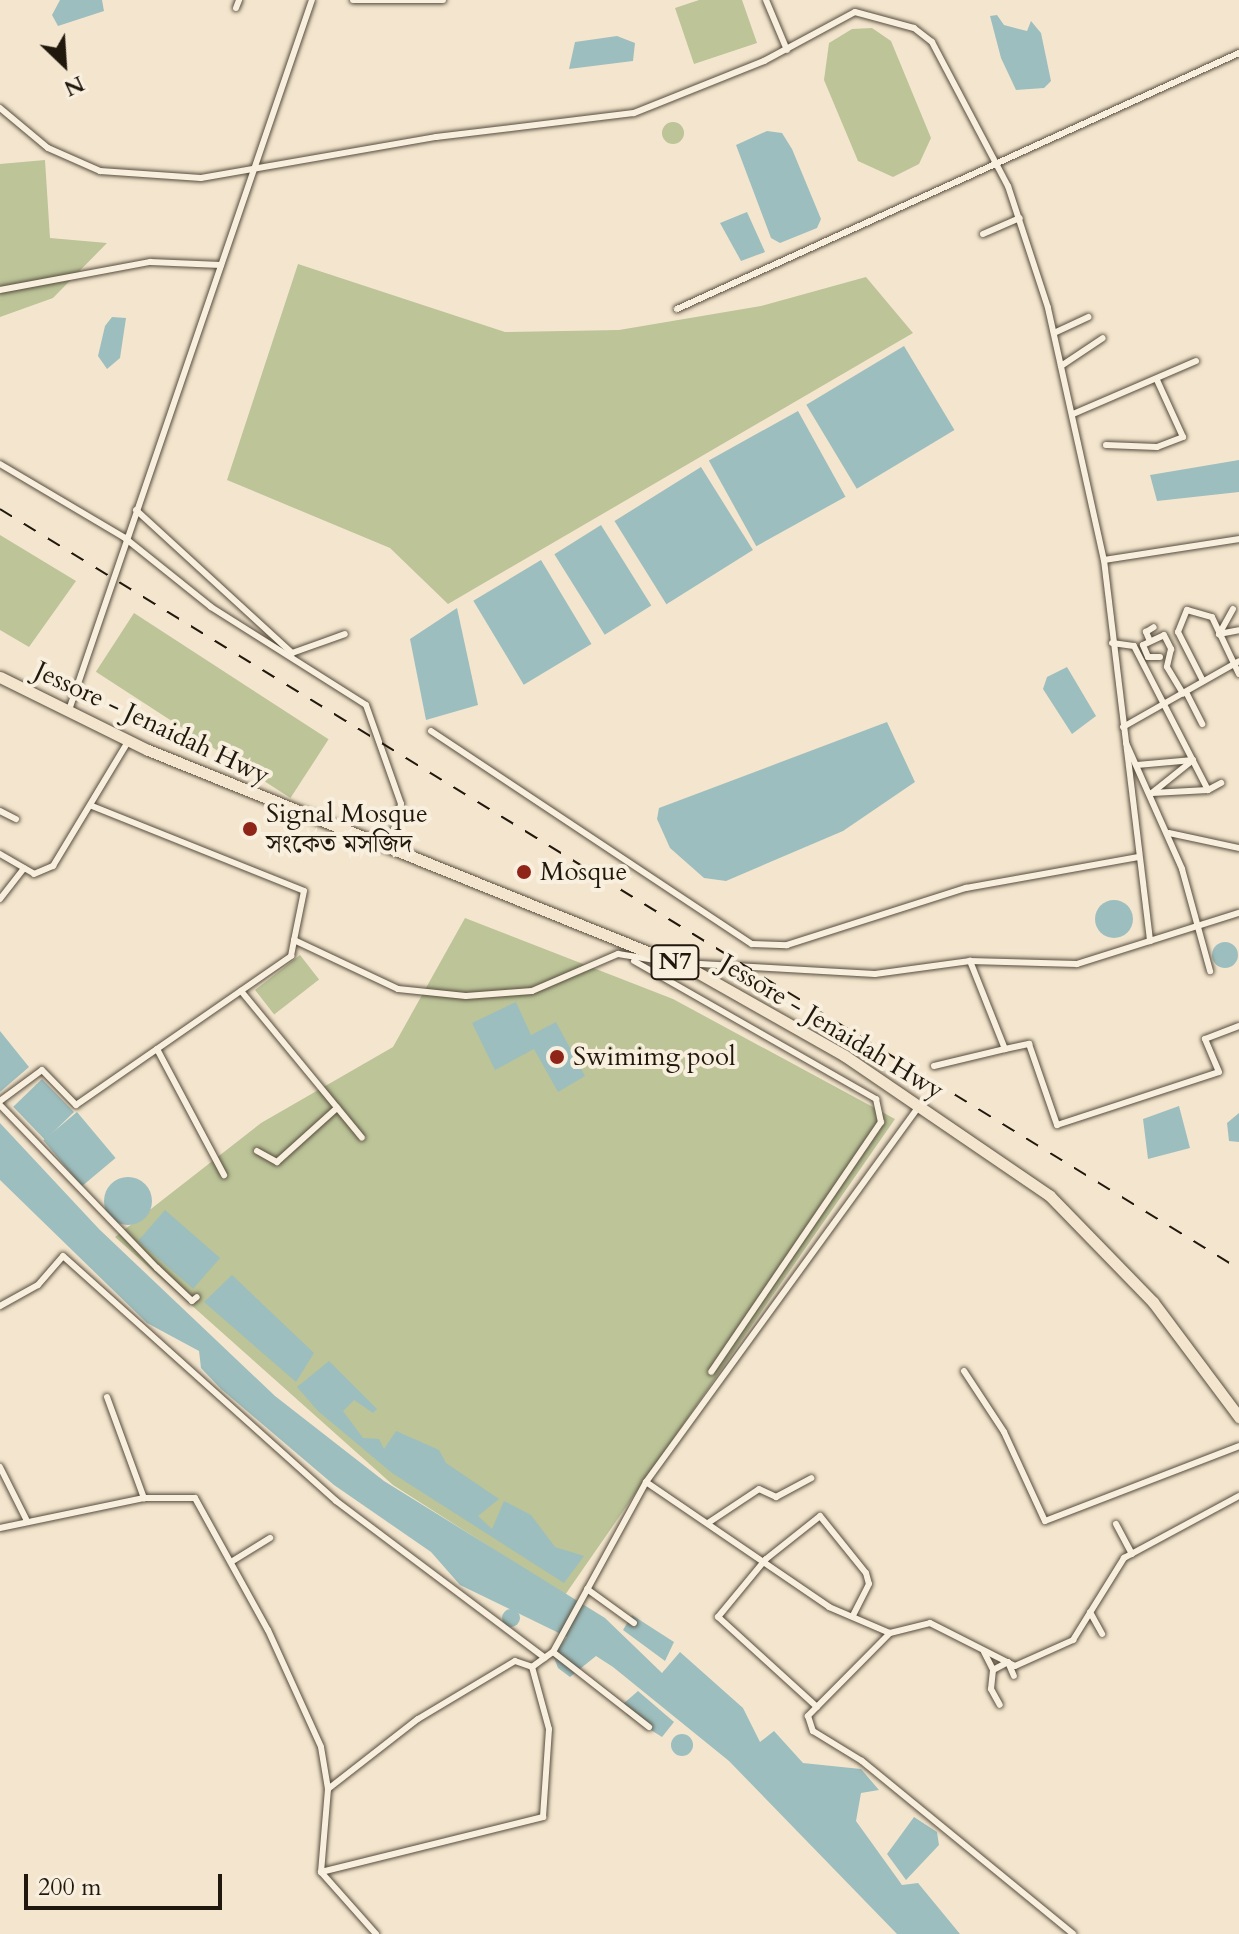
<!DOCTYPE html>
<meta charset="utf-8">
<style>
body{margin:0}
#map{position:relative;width:1239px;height:1934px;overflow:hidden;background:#f4e6ce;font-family:Cardo,"Noto Serif Bengali",serif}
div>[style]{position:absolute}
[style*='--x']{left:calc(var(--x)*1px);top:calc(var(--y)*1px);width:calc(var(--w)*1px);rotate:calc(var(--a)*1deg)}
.green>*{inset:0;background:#bcc498;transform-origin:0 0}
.round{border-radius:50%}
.water>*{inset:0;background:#9dbebe;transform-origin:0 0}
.roads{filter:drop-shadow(0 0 2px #564c3d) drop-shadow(0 0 2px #564c3d)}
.street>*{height:6px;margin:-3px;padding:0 3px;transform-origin:3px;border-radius:3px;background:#f8efdf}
.highway>*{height:11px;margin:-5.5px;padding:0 5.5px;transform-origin:5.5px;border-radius:5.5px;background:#f4e6ce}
.rail>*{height:2px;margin-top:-1px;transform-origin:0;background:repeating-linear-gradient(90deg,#21180d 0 14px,transparent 0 28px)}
.dots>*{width:22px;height:22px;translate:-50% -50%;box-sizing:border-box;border:4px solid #f8efdf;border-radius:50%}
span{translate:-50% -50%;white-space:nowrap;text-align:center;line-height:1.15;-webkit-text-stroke:8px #f8efdf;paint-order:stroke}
.shield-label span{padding:2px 6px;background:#f8efdf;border:2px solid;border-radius:6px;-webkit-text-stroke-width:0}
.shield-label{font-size:24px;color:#21180d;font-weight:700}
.street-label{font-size:26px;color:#21180d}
.poi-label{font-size:26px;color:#21180d}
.left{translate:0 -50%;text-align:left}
.north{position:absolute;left:24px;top:24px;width:80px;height:80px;-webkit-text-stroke:6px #f8efdf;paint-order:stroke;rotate:155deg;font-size:22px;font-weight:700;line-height:32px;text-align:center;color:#21180d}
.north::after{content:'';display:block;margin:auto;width:28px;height:36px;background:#21180d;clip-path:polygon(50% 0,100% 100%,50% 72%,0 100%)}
.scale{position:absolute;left:24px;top:1874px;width:198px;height:36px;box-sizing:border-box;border:4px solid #21180d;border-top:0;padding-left:10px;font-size:24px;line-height:28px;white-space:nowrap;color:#21180d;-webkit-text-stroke:6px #f8efdf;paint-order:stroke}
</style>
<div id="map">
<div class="green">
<i style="clip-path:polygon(699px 0,742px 0,757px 43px,694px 64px,675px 8px)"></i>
<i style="clip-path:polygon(872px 28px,891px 41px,931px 138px,919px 164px,893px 177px,858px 161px,824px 80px,829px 43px,852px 29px)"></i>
<i class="round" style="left:662px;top:122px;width:22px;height:22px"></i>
<i style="clip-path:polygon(45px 160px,50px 238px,107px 243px,53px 298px,0 317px,0 164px)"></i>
<i style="clip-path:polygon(298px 264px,505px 332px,619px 330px,761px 306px,866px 277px,913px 333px,448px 604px,390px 548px,227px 480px)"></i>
<i style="clip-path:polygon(0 535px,76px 581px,29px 647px,0 630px)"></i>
<i style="left:134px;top:613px;width:232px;height:70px;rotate:33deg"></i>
<i style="clip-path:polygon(465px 918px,673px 999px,895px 1119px,565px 1595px,393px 1485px,115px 1237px,261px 1123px,393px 1047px)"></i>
<i style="left:300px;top:955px;width:31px;height:57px;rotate:52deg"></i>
</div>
<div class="water">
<i style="clip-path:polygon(60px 0,102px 0,104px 11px,58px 26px,52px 15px)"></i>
<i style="clip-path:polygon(997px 15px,1004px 25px,1027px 31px,1031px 21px,1041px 33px,1051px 81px,1044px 88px,1016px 90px,1001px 58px,990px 16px)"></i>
<i style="clip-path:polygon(617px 36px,635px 43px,633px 61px,569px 69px,575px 42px)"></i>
<i style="clip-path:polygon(767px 131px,782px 133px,792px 149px,821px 219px,817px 228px,780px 243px,771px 238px,736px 145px)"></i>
<i style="clip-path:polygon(747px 212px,765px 252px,741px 261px,720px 223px)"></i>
<i style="clip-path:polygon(126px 318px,120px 358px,107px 369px,98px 356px,105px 326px,112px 317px)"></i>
<i style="left:904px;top:346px;width:98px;height:114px;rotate:59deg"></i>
<i style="left:798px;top:411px;width:98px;height:102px;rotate:61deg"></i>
<i style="clip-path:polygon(1239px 460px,1239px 492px,1157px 501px,1150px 475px)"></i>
<i style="left:701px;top:467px;width:98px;height:102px;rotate:58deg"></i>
<i style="left:601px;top:525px;width:95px;height:55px;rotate:58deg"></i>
<i style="left:541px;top:560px;width:98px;height:79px;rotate:59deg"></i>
<i style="clip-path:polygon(457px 608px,478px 705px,426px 720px,410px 639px)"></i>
<i style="clip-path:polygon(1067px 667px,1096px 716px,1072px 734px,1043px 689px,1047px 677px)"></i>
<i style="clip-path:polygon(887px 722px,915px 782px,843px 831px,726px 881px,704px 878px,670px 848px,657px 819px,659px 808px)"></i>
<i class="round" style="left:1095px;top:900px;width:38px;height:38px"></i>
<i class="round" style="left:1212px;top:942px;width:26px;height:26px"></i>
<i style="clip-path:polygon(516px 1002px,531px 1035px,556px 1022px,585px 1076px,558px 1092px,534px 1049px,495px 1070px,472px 1023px)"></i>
<i style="clip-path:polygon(0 1031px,29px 1067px,0 1092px)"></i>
<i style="left:42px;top:1079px;width:46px;height:40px;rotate:46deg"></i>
<i style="clip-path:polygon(1179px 1106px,1190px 1148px,1148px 1159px,1143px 1119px)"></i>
<i style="left:77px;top:1112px;width:60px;height:44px;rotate:50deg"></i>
<i style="clip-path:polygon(1239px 1113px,1239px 1142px,1229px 1141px,1227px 1123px)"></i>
<i style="clip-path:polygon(0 1123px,99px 1229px,275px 1396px,384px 1481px,605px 1618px,662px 1673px,680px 1652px,743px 1708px,760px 1742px,774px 1731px,803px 1763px,861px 1769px,879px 1790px,861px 1793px,856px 1821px,902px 1885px,918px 1883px,960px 1934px,897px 1934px,729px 1761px,613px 1667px,596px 1656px,570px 1677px,558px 1668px,553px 1655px,567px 1637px,460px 1585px,431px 1552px,334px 1485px,221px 1389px,201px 1368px,199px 1351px,147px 1323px,0 1180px)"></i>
<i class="round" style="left:104px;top:1177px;width:48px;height:48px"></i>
<i style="left:165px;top:1210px;width:73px;height:41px;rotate:41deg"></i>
<i style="clip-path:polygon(232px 1275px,314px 1353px,296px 1382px,204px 1302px)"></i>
<i style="clip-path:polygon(329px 1361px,377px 1409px,373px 1413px,354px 1400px,343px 1411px,363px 1438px,379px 1439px,384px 1449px,396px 1431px,439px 1450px,446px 1463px,499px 1499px,478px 1516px,492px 1529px,504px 1501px,531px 1515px,555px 1547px,584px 1556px,564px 1583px,392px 1473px,318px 1411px,297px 1387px)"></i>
<i class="round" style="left:502px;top:1609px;width:18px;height:18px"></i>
<i style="clip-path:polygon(632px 1615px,674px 1642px,665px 1661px,623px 1630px)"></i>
<i style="clip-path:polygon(638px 1691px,674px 1722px,662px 1737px,627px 1715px,623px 1704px)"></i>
<i class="round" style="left:671px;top:1734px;width:22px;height:22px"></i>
<i style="clip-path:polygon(914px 1817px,937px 1832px,939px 1845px,906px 1880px,887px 1854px)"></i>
</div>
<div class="roads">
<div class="street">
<i style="--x:353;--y:0;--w:90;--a:0"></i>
<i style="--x:766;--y:0;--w:54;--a:67.2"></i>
<i style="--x:236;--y:8;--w:9;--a:-69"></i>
<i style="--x:0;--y:108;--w:62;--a:39.8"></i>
<i style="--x:48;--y:148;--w:57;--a:23.9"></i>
<i style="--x:100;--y:171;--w:101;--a:4"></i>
<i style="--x:201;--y:178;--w:239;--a:-9.9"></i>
<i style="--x:436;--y:137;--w:199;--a:-6.9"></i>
<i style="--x:634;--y:113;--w:140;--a:-21.8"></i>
<i style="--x:764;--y:61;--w:103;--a:-28.3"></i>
<i style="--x:855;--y:12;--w:61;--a:15.2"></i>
<i style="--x:914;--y:28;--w:23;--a:38"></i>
<i style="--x:932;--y:42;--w:163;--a:62.2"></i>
<i style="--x:1008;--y:186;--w:128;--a:71.8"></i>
<i style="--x:1048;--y:308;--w:258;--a:77.5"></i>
<i style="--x:1104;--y:560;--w:384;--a:83.1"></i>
<i style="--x:983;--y:234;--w:40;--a:-23.4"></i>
<i style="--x:0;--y:290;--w:153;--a:-10.6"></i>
<i style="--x:150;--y:262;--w:71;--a:2.4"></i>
<i style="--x:677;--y:309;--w:618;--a:-24.49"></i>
<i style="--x:1054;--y:333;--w:38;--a:-25"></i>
<i style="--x:1061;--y:366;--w:50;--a:-33.7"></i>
<i style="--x:1073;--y:414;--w:134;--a:-23.3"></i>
<i style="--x:1106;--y:445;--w:51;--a:2.2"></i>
<i style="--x:1157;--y:447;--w:28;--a:-21"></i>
<i style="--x:1183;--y:437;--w:63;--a:-114.5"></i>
<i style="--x:0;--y:464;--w:145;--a:30.6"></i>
<i style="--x:125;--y:538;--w:110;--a:38.7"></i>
<i style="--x:211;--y:607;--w:183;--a:32.3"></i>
<i style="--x:366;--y:705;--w:105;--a:70.5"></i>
<i style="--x:401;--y:804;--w:46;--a:105.3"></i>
<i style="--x:136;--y:510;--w:212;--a:42.5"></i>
<i style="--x:292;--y:653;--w:56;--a:-19.7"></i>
<i style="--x:1104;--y:560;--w:137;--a:-8.8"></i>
<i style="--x:1233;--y:609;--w:29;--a:119"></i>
<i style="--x:1219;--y:634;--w:20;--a:-11"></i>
<i style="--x:1149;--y:639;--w:8;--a:-113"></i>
<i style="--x:1146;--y:632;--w:9;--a:-32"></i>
<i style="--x:1112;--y:643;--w:22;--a:8"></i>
<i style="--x:1134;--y:646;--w:162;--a:62.8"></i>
<i style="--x:1208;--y:790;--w:15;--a:-28"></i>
<i style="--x:1160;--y:657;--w:12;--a:180"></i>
<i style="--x:1148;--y:657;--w:13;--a:-113"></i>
<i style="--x:1143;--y:645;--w:23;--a:-25"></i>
<i style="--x:1164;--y:635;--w:16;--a:63"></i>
<i style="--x:1171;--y:649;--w:18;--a:103"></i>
<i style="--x:1167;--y:667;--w:31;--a:59"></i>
<i style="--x:1203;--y:681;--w:55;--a:-117"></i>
<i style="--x:1178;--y:632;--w:24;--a:-68"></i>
<i style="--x:1187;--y:610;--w:26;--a:16"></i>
<i style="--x:1212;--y:617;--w:63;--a:64.7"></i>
<i style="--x:1186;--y:692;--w:36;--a:63"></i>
<i style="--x:69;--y:710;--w:750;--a:-71.11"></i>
<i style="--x:1123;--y:727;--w:133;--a:-29.6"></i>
<i style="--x:431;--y:731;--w:385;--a:33.6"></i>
<i style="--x:752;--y:944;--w:35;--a:2"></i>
<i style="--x:787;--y:945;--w:188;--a:-17.7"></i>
<i style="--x:966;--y:888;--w:175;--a:-10.2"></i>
<i style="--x:1126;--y:743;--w:138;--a:66"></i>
<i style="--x:1182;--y:869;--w:106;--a:74.6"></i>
<i style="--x:1137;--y:765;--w:56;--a:-5.1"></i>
<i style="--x:1193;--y:760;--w:53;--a:141.2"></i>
<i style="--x:1152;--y:793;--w:56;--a:-3.1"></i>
<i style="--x:92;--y:806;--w:228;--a:21.8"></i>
<i style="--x:304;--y:891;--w:50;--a:101.5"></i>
<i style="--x:294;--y:940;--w:115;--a:25.2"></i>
<i style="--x:398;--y:989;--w:68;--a:5.9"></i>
<i style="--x:466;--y:996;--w:66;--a:-4.3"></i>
<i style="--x:532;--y:991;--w:94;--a:-23.3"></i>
<i style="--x:618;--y:954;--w:38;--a:9"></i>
<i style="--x:0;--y:811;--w:18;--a:27"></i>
<i style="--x:1169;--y:833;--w:72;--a:12.1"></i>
<i style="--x:0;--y:854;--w:39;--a:30"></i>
<i style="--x:34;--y:874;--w:21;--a:-23"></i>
<i style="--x:53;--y:866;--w:147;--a:-58.9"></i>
<i style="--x:0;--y:899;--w:39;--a:-52"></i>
<i style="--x:634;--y:961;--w:279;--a:29.7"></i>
<i style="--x:876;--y:1099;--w:24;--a:78"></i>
<i style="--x:881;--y:1122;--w:302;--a:124.2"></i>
<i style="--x:683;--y:963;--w:192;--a:3.3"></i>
<i style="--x:875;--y:974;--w:96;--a:-7.8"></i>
<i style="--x:970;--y:961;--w:107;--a:1.6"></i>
<i style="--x:1077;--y:964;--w:170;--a:-17.5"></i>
<i style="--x:241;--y:991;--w:190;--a:50.5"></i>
<i style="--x:157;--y:1049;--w:143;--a:62"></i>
<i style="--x:1005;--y:1049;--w:25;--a:-12"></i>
<i style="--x:1029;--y:1044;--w:86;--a:70.9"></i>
<i style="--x:1057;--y:1125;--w:170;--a:-18.1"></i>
<i style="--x:1219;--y:1072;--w:36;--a:-113"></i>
<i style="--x:1205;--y:1039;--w:36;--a:-21"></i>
<i style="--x:934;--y:1066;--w:73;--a:-13.5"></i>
<i style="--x:1005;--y:1049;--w:95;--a:-111.7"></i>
<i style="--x:0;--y:1101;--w:52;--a:-36.4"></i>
<i style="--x:42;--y:1070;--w:49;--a:45.8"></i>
<i style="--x:76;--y:1105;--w:262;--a:-34.7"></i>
<i style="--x:291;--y:956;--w:16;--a:-79"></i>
<i style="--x:0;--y:1105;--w:226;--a:46.1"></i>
<i style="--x:157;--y:1268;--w:48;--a:43.3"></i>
<i style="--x:192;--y:1301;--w:6;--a:-39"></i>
<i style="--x:257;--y:1151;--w:23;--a:29"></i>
<i style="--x:277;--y:1162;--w:81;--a:-42"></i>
<i style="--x:0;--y:1306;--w:43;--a:-28.9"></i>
<i style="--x:38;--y:1285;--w:38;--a:-49"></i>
<i style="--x:63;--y:1256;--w:367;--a:41.9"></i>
<i style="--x:336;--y:1501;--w:261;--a:36.9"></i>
<i style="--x:964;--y:1371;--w:73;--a:56.7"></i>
<i style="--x:1004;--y:1432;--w:98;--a:65.3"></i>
<i style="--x:1045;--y:1521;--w:208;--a:-21.1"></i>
<i style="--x:107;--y:1397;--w:108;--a:69.9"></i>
<i style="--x:0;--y:1467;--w:58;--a:63.4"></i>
<i style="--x:646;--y:1482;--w:222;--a:34.3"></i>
<i style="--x:829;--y:1607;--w:66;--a:23.1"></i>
<i style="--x:890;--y:1633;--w:117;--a:134.7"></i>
<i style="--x:808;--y:1716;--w:16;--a:72"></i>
<i style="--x:813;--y:1731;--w:57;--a:31.5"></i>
<i style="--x:862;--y:1761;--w:273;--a:39.3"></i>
<i style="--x:708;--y:1523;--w:61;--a:-33.7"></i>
<i style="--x:759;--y:1489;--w:19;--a:25"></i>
<i style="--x:776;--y:1497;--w:40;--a:-28"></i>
<i style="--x:1116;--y:1524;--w:34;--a:62"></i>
<i style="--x:0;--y:1528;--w:147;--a:-11.8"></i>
<i style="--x:144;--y:1498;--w:51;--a:0"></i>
<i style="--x:195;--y:1498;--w:151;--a:61.1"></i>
<i style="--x:268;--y:1630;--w:128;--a:65.6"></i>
<i style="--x:321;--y:1747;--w:43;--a:80.5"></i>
<i style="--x:328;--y:1789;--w:114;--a:-37.9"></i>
<i style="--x:418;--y:1719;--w:113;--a:-30.9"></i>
<i style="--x:515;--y:1661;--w:18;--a:19"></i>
<i style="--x:532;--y:1667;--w:26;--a:-36"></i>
<i style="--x:553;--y:1652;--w:194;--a:-61.3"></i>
<i style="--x:646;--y:1482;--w:465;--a:-54"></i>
<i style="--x:231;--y:1562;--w:46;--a:-31.6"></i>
<i style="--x:587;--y:1589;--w:58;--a:35.9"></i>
<i style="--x:1090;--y:1612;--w:25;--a:61"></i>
<i style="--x:890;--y:1633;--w:41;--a:-14"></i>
<i style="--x:930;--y:1623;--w:95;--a:26.8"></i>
<i style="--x:1015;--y:1666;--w:64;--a:-24.1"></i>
<i style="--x:1073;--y:1640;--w:97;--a:-58.1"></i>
<i style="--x:1124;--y:1558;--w:131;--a:-28.3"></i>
<i style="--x:553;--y:1652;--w:122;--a:38"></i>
<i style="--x:984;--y:1652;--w:20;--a:63"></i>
<i style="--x:993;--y:1670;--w:17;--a:-28"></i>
<i style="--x:1008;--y:1662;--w:15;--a:67"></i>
<i style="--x:993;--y:1670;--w:19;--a:96"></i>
<i style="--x:991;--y:1689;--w:18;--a:61"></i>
<i style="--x:817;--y:1707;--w:134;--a:-137.7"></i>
<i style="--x:718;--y:1617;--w:75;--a:-50.4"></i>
<i style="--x:766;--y:1559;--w:69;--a:-38.5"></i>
<i style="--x:820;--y:1516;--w:73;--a:51.1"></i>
<i style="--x:866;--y:1573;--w:11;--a:75"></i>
<i style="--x:869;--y:1584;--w:36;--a:117"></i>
<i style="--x:328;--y:1789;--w:83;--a:94.8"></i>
<i style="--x:321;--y:1872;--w:83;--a:48.4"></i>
<i style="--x:321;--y:1872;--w:229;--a:-13.9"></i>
<i style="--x:543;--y:1817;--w:88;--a:-86.1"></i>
<i style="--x:549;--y:1729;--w:64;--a:-105.3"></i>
</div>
<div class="highway">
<i style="--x:0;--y:677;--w:165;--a:26.3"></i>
<i style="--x:148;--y:750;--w:590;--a:22"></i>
<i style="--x:695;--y:971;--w:172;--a:29.5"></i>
<i style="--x:845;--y:1056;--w:248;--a:34.3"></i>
<i style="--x:1050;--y:1196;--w:148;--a:45.8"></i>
<i style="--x:1153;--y:1302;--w:144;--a:53.2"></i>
</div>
</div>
<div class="rail">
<i style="--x:0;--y:509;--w:1454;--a:31.52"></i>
</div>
<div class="dots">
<i style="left:250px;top:829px;background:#8f2418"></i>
<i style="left:524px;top:872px;background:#8f2418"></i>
<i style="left:557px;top:1057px;background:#8f2418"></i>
</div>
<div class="shield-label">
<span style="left:675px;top:962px">N7</span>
</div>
<div class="street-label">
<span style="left:152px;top:723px;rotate:25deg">Jessore - Jenaidah Hwy</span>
<span style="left:832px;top:1027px;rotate:31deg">Jessore - Jenaidah Hwy</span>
</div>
<div class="poi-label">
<span class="left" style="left:266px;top:829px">Signal Mosque<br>সংকেত মসজিদ</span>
<span class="left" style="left:540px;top:872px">Mosque</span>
<span class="left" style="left:573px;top:1057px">Swimimg pool</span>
</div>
<div class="north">N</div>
<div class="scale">200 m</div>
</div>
